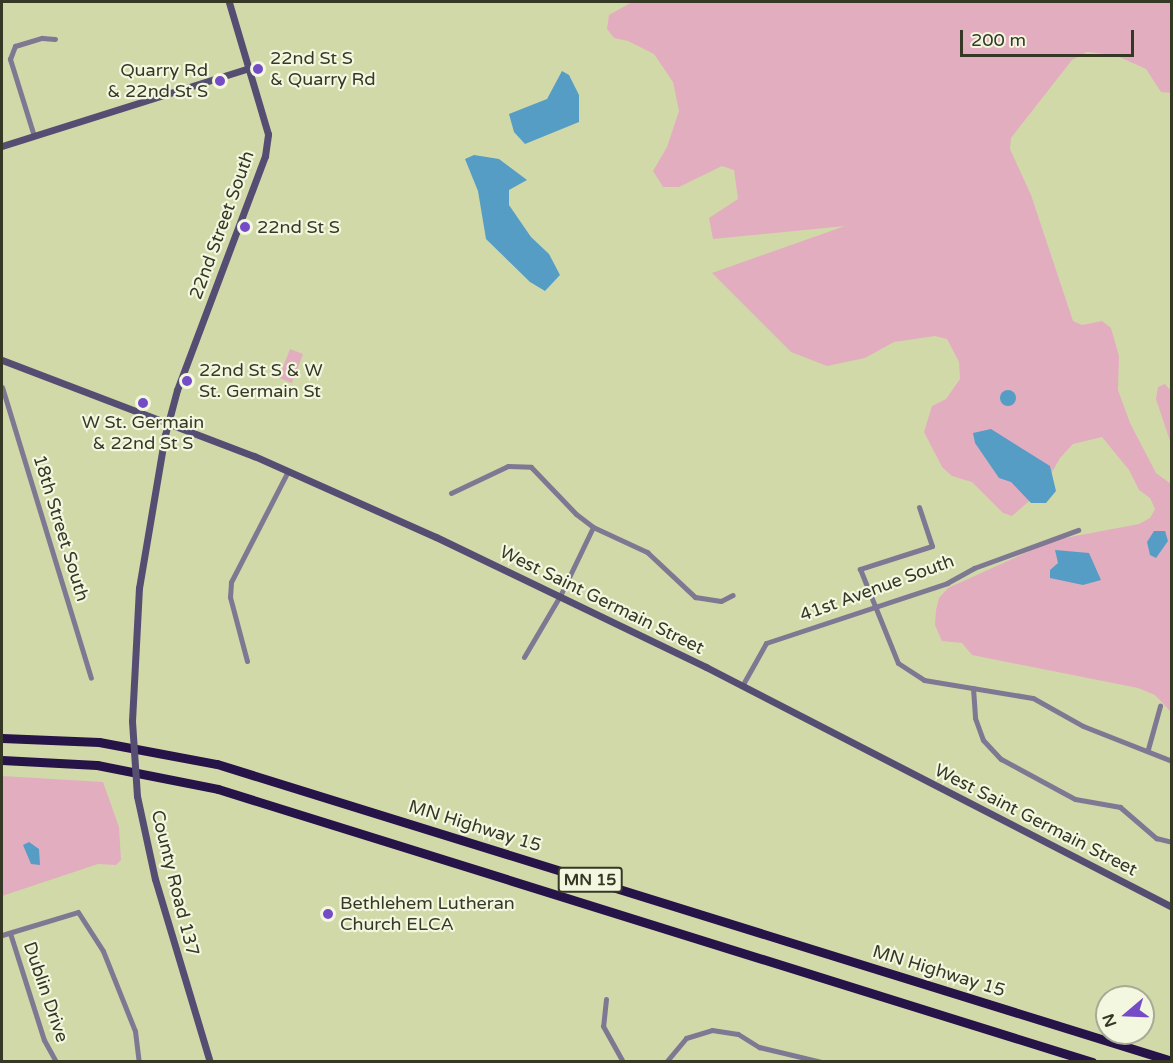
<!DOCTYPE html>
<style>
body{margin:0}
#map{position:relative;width:1173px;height:1063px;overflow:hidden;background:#d1d9a9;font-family:"Varela Round",sans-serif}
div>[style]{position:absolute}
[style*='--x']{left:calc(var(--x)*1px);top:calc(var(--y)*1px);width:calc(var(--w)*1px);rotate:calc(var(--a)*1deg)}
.green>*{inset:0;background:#e3adc0;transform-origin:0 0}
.water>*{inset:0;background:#569dc5}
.round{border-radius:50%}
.street>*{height:5px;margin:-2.5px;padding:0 2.5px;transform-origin:2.5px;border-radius:2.5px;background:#7e7893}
.secondary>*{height:7px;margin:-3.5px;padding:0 3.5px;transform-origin:3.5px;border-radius:3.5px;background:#564d73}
.highway>*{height:9px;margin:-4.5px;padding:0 4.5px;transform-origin:4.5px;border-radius:4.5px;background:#261347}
.secondary-bridge>*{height:7px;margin:-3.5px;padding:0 3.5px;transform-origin:3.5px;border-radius:3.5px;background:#564d73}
.dots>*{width:16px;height:16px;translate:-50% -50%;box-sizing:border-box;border:3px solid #f3f7df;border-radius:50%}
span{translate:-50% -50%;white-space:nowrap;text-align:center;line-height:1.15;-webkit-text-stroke:4.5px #f3f7df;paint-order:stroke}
.shield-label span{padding:2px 4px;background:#f3f7df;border:2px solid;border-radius:4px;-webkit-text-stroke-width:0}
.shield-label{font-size:16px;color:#353825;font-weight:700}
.poi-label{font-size:18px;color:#353825}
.left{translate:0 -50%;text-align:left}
.right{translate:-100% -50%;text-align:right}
.street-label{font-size:18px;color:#353825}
.frame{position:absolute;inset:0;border:3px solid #353825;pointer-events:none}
.north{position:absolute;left:1095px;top:985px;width:60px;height:60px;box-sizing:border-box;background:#f3f7df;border:2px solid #a7ab95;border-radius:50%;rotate:251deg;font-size:16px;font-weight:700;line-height:24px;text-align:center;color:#353825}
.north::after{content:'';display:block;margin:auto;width:21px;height:27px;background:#754cc5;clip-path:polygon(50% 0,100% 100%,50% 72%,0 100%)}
.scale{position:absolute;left:960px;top:30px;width:174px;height:27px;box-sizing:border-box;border:3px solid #353825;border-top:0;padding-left:8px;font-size:18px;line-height:21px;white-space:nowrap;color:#353825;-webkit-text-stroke:4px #f3f7df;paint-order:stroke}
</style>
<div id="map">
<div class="green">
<i style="clip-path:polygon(632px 2px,1171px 2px,1171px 93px,1161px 92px,1146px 69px,1115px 55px,1087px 52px,1072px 60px,1011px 138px,1010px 149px,1031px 195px,1073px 321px,1082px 325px,1102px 321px,1111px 328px,1119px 356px,1118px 390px,1130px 423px,1156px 473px,1171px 484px,1171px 712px,1155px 695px,1138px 688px,972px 655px,962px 643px,942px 641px,935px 625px,936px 610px,939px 598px,948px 588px,1054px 540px,1139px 524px,1150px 518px,1155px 509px,1150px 498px,1139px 490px,1129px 470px,1102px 437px,1073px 444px,1060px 458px,1042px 490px,1012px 516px,1003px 513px,972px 482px,952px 476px,942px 467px,924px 432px,932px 406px,946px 399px,960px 379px,959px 362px,947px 339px,935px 336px,894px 342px,865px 358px,827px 366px,791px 352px,712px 273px,845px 226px,713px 239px,709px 218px,738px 199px,734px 170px,722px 166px,679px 187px,663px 187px,653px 171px,667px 147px,679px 111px,673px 82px,654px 54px,628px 41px,614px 38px,607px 29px,609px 15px)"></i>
<i style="left:290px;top:349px;width:14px;height:31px;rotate:21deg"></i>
<i style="clip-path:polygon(1165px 384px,1171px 391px,1171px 444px,1156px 399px,1158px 387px)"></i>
<i style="clip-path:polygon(2px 776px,103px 782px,119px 827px,121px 860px,116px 865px,98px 864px,2px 896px)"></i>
</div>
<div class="water">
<i style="clip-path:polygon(562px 71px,569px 75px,579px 95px,579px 122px,525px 144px,514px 132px,509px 114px,547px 99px)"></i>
<i style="clip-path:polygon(474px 155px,499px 159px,527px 180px,509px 190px,509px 205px,531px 237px,549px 254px,560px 275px,545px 291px,530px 282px,486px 239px,478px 191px,465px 159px)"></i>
<i class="round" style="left:1000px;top:390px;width:16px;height:16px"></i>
<i style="clip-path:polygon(991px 429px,1050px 466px,1056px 491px,1046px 503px,1031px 503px,1011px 482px,999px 478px,975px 443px,973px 433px)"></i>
<i style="clip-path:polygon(1154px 531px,1165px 531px,1168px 541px,1156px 558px,1150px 555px,1147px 542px)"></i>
<i style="clip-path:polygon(1055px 550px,1089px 553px,1101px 580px,1083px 585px,1050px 578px,1050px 570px,1058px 563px)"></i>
<i style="clip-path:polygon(29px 842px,39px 849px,40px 865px,31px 864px,23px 845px)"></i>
</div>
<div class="street">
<i style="--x:34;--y:136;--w:81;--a:-107.3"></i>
<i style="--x:10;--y:59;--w:14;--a:-69"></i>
<i style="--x:15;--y:46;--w:28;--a:-17"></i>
<i style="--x:42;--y:38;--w:13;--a:4"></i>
<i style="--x:2;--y:387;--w:304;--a:73"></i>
<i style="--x:451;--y:493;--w:63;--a:-25.3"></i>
<i style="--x:508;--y:466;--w:23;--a:2"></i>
<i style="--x:531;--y:467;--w:65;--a:46.2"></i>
<i style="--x:576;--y:514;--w:21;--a:37"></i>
<i style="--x:593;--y:527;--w:60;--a:24.8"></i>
<i style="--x:647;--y:552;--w:66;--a:43.2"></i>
<i style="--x:695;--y:597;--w:26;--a:9"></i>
<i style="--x:721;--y:601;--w:13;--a:-27"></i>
<i style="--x:919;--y:507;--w:41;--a:71.6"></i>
<i style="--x:932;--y:546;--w:76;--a:162.3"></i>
<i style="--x:860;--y:569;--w:101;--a:68"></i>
<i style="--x:898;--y:663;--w:31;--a:33"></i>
<i style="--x:924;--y:680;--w:110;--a:9.4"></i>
<i style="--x:1033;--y:698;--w:57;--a:29.2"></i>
<i style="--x:1083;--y:726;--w:96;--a:21.5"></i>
<i style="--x:524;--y:657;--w:71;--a:-59.5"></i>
<i style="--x:560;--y:596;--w:76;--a:-64.4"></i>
<i style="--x:247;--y:661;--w:66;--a:-104.9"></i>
<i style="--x:230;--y:597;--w:15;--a:-86"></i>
<i style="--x:231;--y:582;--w:125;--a:-62.8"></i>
<i style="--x:742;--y:686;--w:49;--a:-60.8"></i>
<i style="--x:766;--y:643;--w:191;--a:-18.3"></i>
<i style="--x:947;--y:583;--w:31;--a:-29"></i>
<i style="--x:974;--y:568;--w:111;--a:-20.1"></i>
<i style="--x:973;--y:688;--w:30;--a:86"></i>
<i style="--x:975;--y:718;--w:23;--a:70"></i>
<i style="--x:983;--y:740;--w:26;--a:47"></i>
<i style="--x:1001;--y:759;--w:84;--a:28.4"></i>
<i style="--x:1075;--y:799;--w:46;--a:10.1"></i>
<i style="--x:1120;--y:807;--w:48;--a:40.7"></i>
<i style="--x:1156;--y:838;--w:16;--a:14"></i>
<i style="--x:1148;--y:749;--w:45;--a:-74.4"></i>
<i style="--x:10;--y:933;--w:112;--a:72.4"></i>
<i style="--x:44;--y:1040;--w:25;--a:61"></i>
<i style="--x:2;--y:935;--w:79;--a:-16.8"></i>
<i style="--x:78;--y:912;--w:46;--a:57.3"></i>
<i style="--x:103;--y:951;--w:86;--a:68.2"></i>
<i style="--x:135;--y:1031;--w:31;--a:83"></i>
<i style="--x:606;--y:999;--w:27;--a:96"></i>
<i style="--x:603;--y:1026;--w:41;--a:60.9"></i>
<i style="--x:666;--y:1062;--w:31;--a:-50"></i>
<i style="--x:686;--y:1038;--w:27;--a:-17"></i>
<i style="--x:712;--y:1030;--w:26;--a:9"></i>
<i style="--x:738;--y:1034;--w:25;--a:32"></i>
<i style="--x:759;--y:1047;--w:65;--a:13.4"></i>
</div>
<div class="secondary">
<i style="--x:2;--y:146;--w:256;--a:-17.5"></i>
<i style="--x:2;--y:360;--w:270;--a:20.9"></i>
<i style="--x:254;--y:456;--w:199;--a:24"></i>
<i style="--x:436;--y:537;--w:300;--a:25.7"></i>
<i style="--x:706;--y:667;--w:524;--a:27.25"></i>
<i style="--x:132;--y:721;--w:133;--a:-87"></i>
<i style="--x:139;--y:588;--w:155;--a:-80.4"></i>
<i style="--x:165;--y:435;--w:47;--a:-75.1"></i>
<i style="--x:177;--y:390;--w:250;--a:-69.4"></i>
<i style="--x:265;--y:156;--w:22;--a:-82"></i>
<i style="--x:268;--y:134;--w:138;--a:-106.5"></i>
<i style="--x:137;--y:796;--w:85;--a:77.8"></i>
<i style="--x:155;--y:879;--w:191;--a:73.3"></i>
</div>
<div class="highway">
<i style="--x:2;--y:738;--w:97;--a:2.4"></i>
<i style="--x:99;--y:742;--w:120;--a:10.6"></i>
<i style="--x:217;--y:764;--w:1000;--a:17.28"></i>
<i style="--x:2;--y:760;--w:95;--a:3"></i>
<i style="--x:97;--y:765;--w:123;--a:11.2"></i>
<i style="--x:218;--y:789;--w:916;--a:17.35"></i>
</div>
<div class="secondary-bridge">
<i style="--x:132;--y:721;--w:75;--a:86.2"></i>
</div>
<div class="dots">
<i style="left:258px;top:69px;background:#754cc5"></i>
<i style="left:220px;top:81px;background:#754cc5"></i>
<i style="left:245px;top:227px;background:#754cc5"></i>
<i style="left:187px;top:381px;background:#754cc5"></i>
<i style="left:143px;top:403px;background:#754cc5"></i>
<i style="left:328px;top:914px;background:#754cc5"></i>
</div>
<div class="shield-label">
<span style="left:590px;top:880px">MN 15</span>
</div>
<div class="poi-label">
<span class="left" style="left:270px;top:69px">22nd St S<br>&amp; Quarry Rd</span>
<span class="right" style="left:208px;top:81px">Quarry Rd<br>&amp; 22nd St S</span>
<span class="left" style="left:257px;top:227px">22nd St S</span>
<span class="left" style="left:199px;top:381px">22nd St S &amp; W<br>St. Germain St</span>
<span style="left:143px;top:433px">W St. Germain<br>&amp; 22nd St S</span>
<span class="left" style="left:340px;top:914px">Bethlehem Lutheran<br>Church ELCA</span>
</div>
<div class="street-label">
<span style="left:222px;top:225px;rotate:-70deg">22nd Street South</span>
<span style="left:61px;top:528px;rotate:73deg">18th Street South</span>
<span style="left:877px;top:588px;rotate:-20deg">41st Avenue South</span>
<span style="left:602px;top:600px;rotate:26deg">West Saint Germain Street</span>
<span style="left:1036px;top:820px;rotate:27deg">West Saint Germain Street</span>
<span style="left:475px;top:826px;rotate:17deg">MN Highway 15</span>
<span style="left:175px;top:883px;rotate:76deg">County Road 137</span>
<span style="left:939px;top:971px;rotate:17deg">MN Highway 15</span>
<span style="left:46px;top:992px;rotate:71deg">Dublin Drive</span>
</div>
<div class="frame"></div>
<div class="north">N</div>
<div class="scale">200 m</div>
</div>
